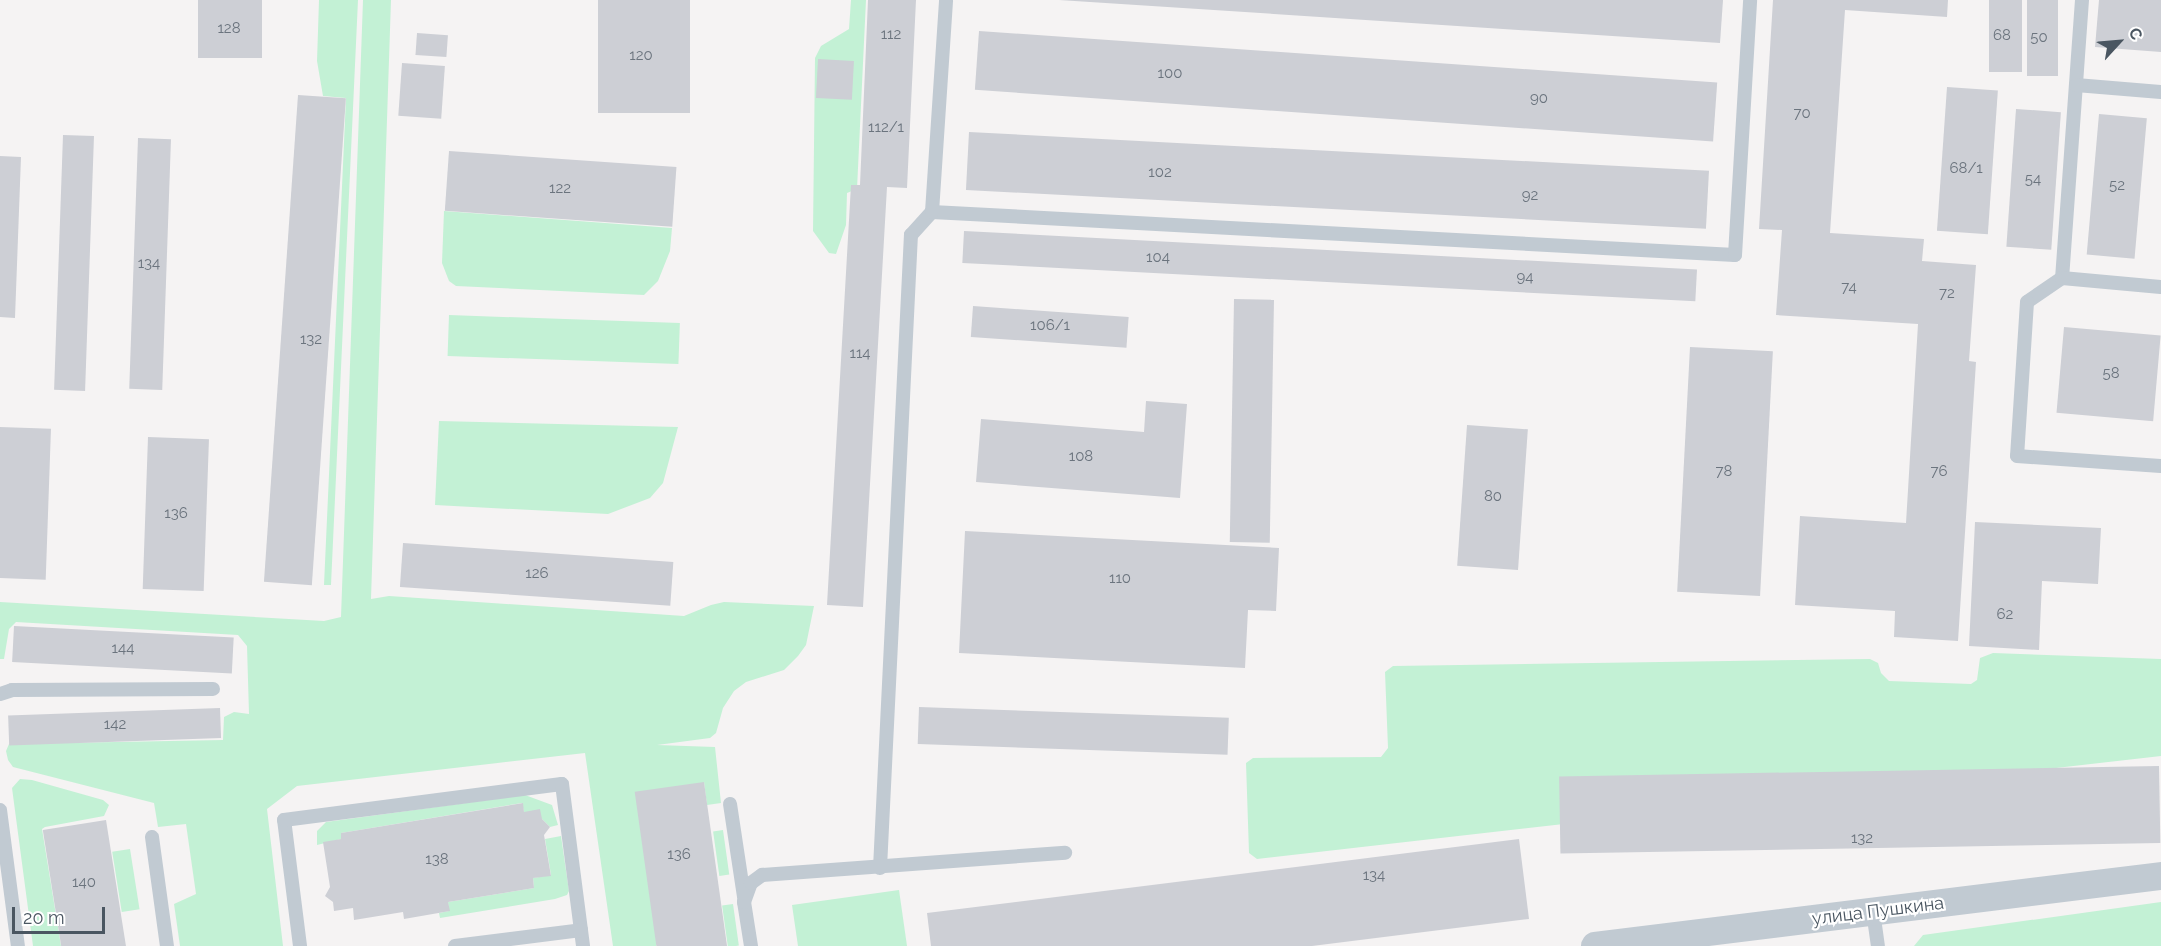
<!DOCTYPE html>
<meta charset="utf-8">
<style>
body{margin:0}
#map{position:relative;width:2161px;height:946px;overflow:hidden;background:#f5f3f3;font-family:Raleway,sans-serif}
div>[style]{position:absolute}
[style*='--x']{left:calc(var(--x)*1px);top:calc(var(--y)*1px);width:calc(var(--w)*1px);rotate:calc(var(--a)*1deg)}
.green>*{inset:0;background:#c3f1d5;transform-origin:0 0}
.building>*{inset:0;background:#cdcfd5;transform-origin:0 0}
.lane>*{height:14px;margin:-7px;padding:0 7px;transform-origin:7px;border-radius:7px;background:#c1cad2}
.street>*{height:28px;margin:-14px;padding:0 14px;transform-origin:14px;border-radius:14px;background:#c1cad2}
span{translate:-50% -50%;white-space:nowrap;text-align:center;line-height:1.15;-webkit-text-stroke:4.5px #fff;paint-order:stroke}
.number-label{font-size:15px;color:#6b747e}
.number-label span{-webkit-text-stroke-width:0}
.street-label{font-size:18px;color:#4a5661}
.north{position:absolute;left:2089px;top:12px;width:60px;height:60px;-webkit-text-stroke:4px #fff;paint-order:stroke;rotate:64deg;font-size:16px;font-weight:700;line-height:24px;text-align:center;color:#4a5661}
.north::after{content:'';display:block;margin:auto;width:21px;height:27px;background:#4a5661;clip-path:polygon(50% 0,100% 100%,50% 72%,0 100%)}
.scale{position:absolute;left:12px;top:907px;width:93px;height:27px;box-sizing:border-box;border:3px solid #4a5661;border-top:0;padding-left:8px;font-size:18px;line-height:21px;white-space:nowrap;color:#4a5661;-webkit-text-stroke:4px #fff;paint-order:stroke}
</style>
<div id="map">
<div class="green">
<i style="clip-path:polygon(319px 0,358px 0,331px 585px,324px 585px,346px 98px,323px 96px,317px 61px)"></i>
<i style="clip-path:polygon(363px 0,391px 0,371px 599px,389px 596px,684px 616px,711px 605px,724px 602px,814px 606px,806px 645px,798px 656px,784px 670px,746px 682px,734px 691px,723px 708px,716px 733px,710px 738px,657px 745px,715px 747px,721px 803px,707px 805px,704px 782px,656px 946px,613px 946px,585px 753px,297px 786px,267px 809px,283px 946px,180px 946px,174px 904px,196px 894px,186px 824px,158px 827px,154px 803px,13px 767px,8px 760px,6px 751px,9px 744px,223px 740px,224px 717px,234px 712px,249px 714px,247px 646px,238px 635px,16px 622px,9px 629px,4px 659px,0 659px,0 602px,324px 621px,341px 617px)"></i>
<i style="clip-path:polygon(851px 0,866px 0,857px 189px,847px 193px,846px 225px,836px 254px,829px 253px,813px 231px,815px 58px,821px 46px,849px 29px)"></i>
<i style="clip-path:polygon(444px 211px,672px 228px,670px 251px,658px 281px,644px 295px,456px 286px,449px 281px,442px 263px)"></i>
<i style="left:449px;top:315px;width:231px;height:41px;rotate:2deg"></i>
<i style="clip-path:polygon(439px 421px,678px 427px,663px 483px,650px 498px,608px 514px,435px 505px)"></i>
<i style="clip-path:polygon(1993px 653px,2161px 659px,2161px 756px,1257px 859px,1249px 853px,1246px 763px,1253px 758px,1381px 757px,1388px 748px,1385px 672px,1393px 666px,1870px 659px,1878px 663px,1881px 673px,1889px 681px,1971px 684px,1977px 680px,1980px 658px)"></i>
<i style="clip-path:polygon(20px 779px,32px 780px,103px 800px,109px 805px,104px 816px,45px 827px,42px 829px,61px 946px,33px 946px,12px 788px)"></i>
<i style="clip-path:polygon(525px 795px,552px 805px,558px 825px,550px 827px,542px 819px,524px 812px,522px 803px,341px 833px,341px 839px,317px 845px,317px 831px,326px 822px)"></i>
<i style="left:723px;top:830px;width:45px;height:10px;rotate:82deg"></i>
<i style="clip-path:polygon(561px 836px,569px 891px,567px 895px,555px 899px,440px 918px,439px 913px,449px 911px,448px 902px,534px 888px,533px 878px,551px 875px,545px 839px)"></i>
<i style="left:130px;top:849px;width:61px;height:18px;rotate:81deg"></i>
<i style="clip-path:polygon(899px 890px,907px 946px,798px 946px,792px 905px)"></i>
<i style="clip-path:polygon(2161px 902px,2161px 946px,1914px 946px,1923px 935px)"></i>
<i style="left:733px;top:904px;width:42px;height:11px;rotate:82deg"></i>
</div>
<div class="building">
<i style="left:198px;top:0;width:64px;height:58px"></i>
<i style="left:598px;top:0;width:92px;height:113px"></i>
<i style="clip-path:polygon(868px 0,916px 0,907px 188px,887px 187px,863px 607px,827px 605px,851px 185px,860px 185px)"></i>
<i style="clip-path:polygon(1059px 0,1723px 0,1720px 43px)"></i>
<i style="clip-path:polygon(1773px 0,1948px 0,1947px 17px,1845px 10px,1830px 233px,1924px 239px,1922px 261px,1976px 265px,1969px 361px,1976px 362px,1958px 641px,1894px 637px,1895px 611px,1795px 605px,1800px 516px,1906px 523px,1918px 324px,1776px 315px,1782px 230px,1759px 229px)"></i>
<i style="left:1989px;top:0;width:33px;height:72px"></i>
<i style="left:2027px;top:0;width:31px;height:76px"></i>
<i style="clip-path:polygon(2099px 0,2161px 0,2161px 52px,2095px 47px)"></i>
<i style="left:979px;top:31px;width:740px;height:59px;rotate:4deg"></i>
<i style="left:417px;top:33px;width:31px;height:22px;rotate:4deg"></i>
<i style="left:818px;top:59px;width:36px;height:39px;rotate:3deg"></i>
<i style="left:402px;top:63px;width:43px;height:53px;rotate:4deg"></i>
<i style="left:1947px;top:87px;width:51px;height:144px;rotate:4deg"></i>
<i style="left:298px;top:95px;width:48px;height:488px;rotate:4deg"></i>
<i style="left:2016px;top:109px;width:45px;height:138px;rotate:4deg"></i>
<i style="left:2099px;top:114px;width:48px;height:141px;rotate:5deg"></i>
<i style="left:969px;top:132px;width:741px;height:58px;rotate:3deg"></i>
<i style="left:63px;top:135px;width:31px;height:255px;rotate:2deg"></i>
<i style="left:138px;top:138px;width:33px;height:251px;rotate:2deg"></i>
<i style="left:449px;top:151px;width:228px;height:60px;rotate:4deg"></i>
<i style="clip-path:polygon(0 156px,21px 157px,15px 318px,0 317px)"></i>
<i style="left:964px;top:231px;width:734px;height:32px;rotate:3deg"></i>
<i style="left:1234px;top:299px;width:40px;height:243px;rotate:1deg"></i>
<i style="left:973px;top:306px;width:156px;height:31px;rotate:4deg"></i>
<i style="left:2064px;top:327px;width:97px;height:86px;rotate:5deg"></i>
<i style="left:1690px;top:347px;width:83px;height:245px;rotate:3deg"></i>
<i style="clip-path:polygon(1146px 401px,1187px 404px,1180px 498px,976px 482px,981px 419px,1144px 432px)"></i>
<i style="left:1467px;top:425px;width:61px;height:141px;rotate:4deg"></i>
<i style="left:0;top:427px;width:51px;height:151px;rotate:2deg"></i>
<i style="left:148px;top:437px;width:61px;height:152px;rotate:2deg"></i>
<i style="clip-path:polygon(1975px 522px,2101px 528px,2098px 584px,2042px 581px,2039px 650px,1969px 646px)"></i>
<i style="clip-path:polygon(965px 531px,1279px 548px,1276px 611px,1248px 610px,1245px 668px,959px 653px)"></i>
<i style="left:403px;top:543px;width:271px;height:44px;rotate:4deg"></i>
<i style="left:14px;top:626px;width:220px;height:36px;rotate:3deg"></i>
<i style="left:919px;top:707px;width:310px;height:37px;rotate:2deg"></i>
<i style="left:220px;top:708px;width:30px;height:212px;rotate:88deg"></i>
<i style="left:2159px;top:766px;width:77px;height:600px;rotate:89deg"></i>
<i style="left:704px;top:782px;width:166px;height:70px;rotate:82deg"></i>
<i style="clip-path:polygon(523px 803px,524px 812px,540px 809px,542px 819px,550px 827px,544px 835px,551px 876px,533px 878px,534px 888px,448px 902px,450px 911px,404px 919px,403px 912px,354px 920px,353px 908px,334px 911px,333px 902px,325px 896px,330px 887px,323px 842px,341px 839px,341px 833px)"></i>
<i style="left:106px;top:820px;width:128px;height:64px;rotate:81deg"></i>
<i style="clip-path:polygon(1519px 839px,1529px 919px,1312px 946px,931px 946px,927px 913px)"></i>
</div>
<div class="lane">
<i style="--x:2082;--y:0;--w:279;--a:94.1"></i>
<i style="--x:2062;--y:278;--w:42;--a:145.6"></i>
<i style="--x:2027;--y:302;--w:154;--a:93.7"></i>
<i style="--x:2017;--y:456;--w:144;--a:4"></i>
<i style="--x:2076;--y:85;--w:85;--a:4.7"></i>
<i style="--x:932;--y:212;--w:804;--a:3.07"></i>
<i style="--x:1735;--y:255;--w:255;--a:-86.6"></i>
<i style="--x:2062;--y:278;--w:99;--a:5.2"></i>
<i style="--x:0;--y:694;--w:13;--a:-18"></i>
<i style="--x:12;--y:690;--w:201;--a:-0.3"></i>
<i style="--x:730;--y:804;--w:94;--a:81.4"></i>
<i style="--x:0;--y:810;--w:137;--a:82.5"></i>
<i style="--x:152;--y:837;--w:110;--a:82.2"></i>
<i style="--x:880;--y:868;--w:634;--a:-87.2"></i>
<i style="--x:911;--y:235;--w:31;--a:-48"></i>
<i style="--x:932;--y:212;--w:212;--a:-86.2"></i>
<i style="--x:1873;--y:911;--w:35;--a:82"></i>
<i style="--x:300;--y:946;--w:127;--a:-97.2"></i>
<i style="--x:284;--y:820;--w:280;--a:-7.4"></i>
<i style="--x:562;--y:784;--w:163;--a:82.6"></i>
<i style="--x:455;--y:946;--w:127;--a:-7.2"></i>
<i style="--x:751;--y:946;--w:45;--a:-99"></i>
<i style="--x:744;--y:902;--w:20;--a:-70"></i>
<i style="--x:751;--y:883;--w:14;--a:-36"></i>
<i style="--x:762;--y:875;--w:304;--a:-4.2"></i>
</div>
<div class="street">
<i style="--x:1595;--y:946;--w:570;--a:-7.05"></i>
</div>
<div class="number-label">
<span style="left:229px;top:29px">128</span>
<span style="left:891px;top:35px">112</span>
<span style="left:2002px;top:36px">68</span>
<span style="left:2039px;top:38px">50</span>
<span style="left:641px;top:56px">120</span>
<span style="left:1170px;top:74px">100</span>
<span style="left:1539px;top:99px">90</span>
<span style="left:1802px;top:114px">70</span>
<span style="left:886px;top:128px">112/1</span>
<span style="left:1966px;top:169px">68/1</span>
<span style="left:1160px;top:173px">102</span>
<span style="left:2033px;top:180px">54</span>
<span style="left:2117px;top:186px">52</span>
<span style="left:560px;top:189px">122</span>
<span style="left:1530px;top:196px">92</span>
<span style="left:1158px;top:258px">104</span>
<span style="left:149px;top:264px">134</span>
<span style="left:1525px;top:278px">94</span>
<span style="left:1849px;top:288px">74</span>
<span style="left:1947px;top:294px">72</span>
<span style="left:1050px;top:326px">106/1</span>
<span style="left:311px;top:340px">132</span>
<span style="left:860px;top:354px">114</span>
<span style="left:2111px;top:374px">58</span>
<span style="left:1081px;top:457px">108</span>
<span style="left:1724px;top:472px">78</span>
<span style="left:1939px;top:472px">76</span>
<span style="left:1493px;top:497px">80</span>
<span style="left:176px;top:514px">136</span>
<span style="left:537px;top:574px">126</span>
<span style="left:1120px;top:579px">110</span>
<span style="left:2005px;top:615px">62</span>
<span style="left:123px;top:649px">144</span>
<span style="left:115px;top:725px">142</span>
<span style="left:1862px;top:839px">132</span>
<span style="left:679px;top:855px">136</span>
<span style="left:437px;top:860px">138</span>
<span style="left:1374px;top:876px">134</span>
<span style="left:84px;top:883px">140</span>
</div>
<div class="street-label">
<span style="left:1878px;top:911px;rotate:-7deg">улица Пушкина</span>
</div>
<div class="north">С</div>
<div class="scale">20 m</div>
</div>
